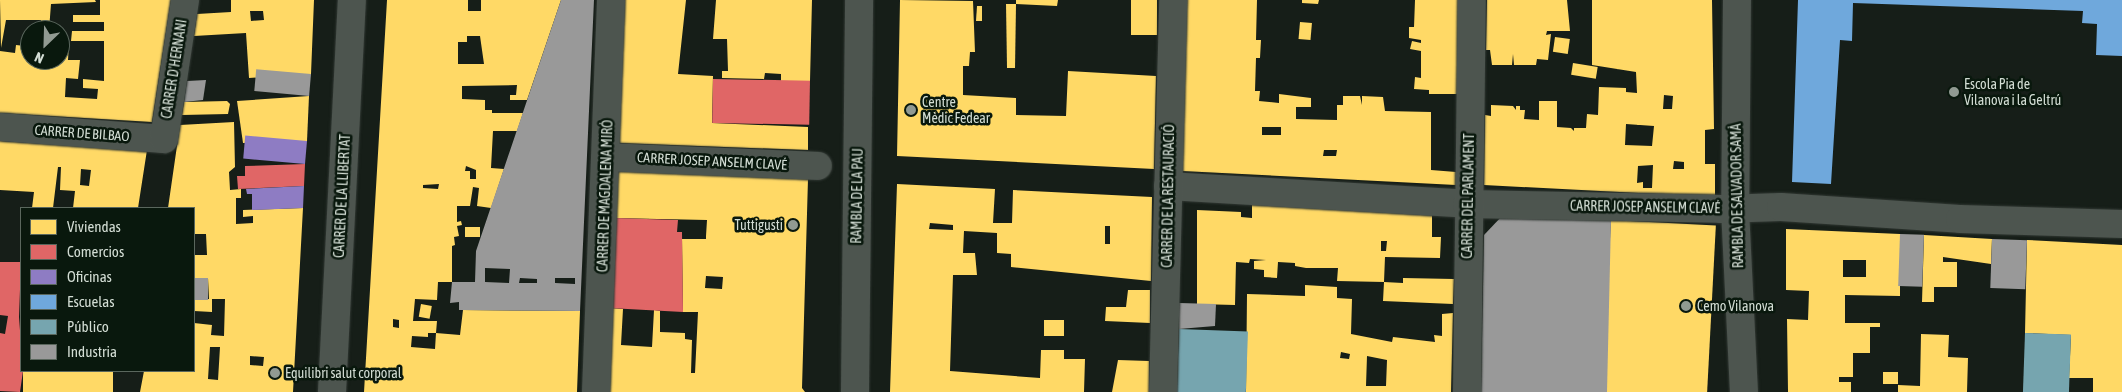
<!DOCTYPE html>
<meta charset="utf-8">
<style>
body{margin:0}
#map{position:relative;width:2122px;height:392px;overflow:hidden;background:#161e18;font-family:"Asap Condensed",sans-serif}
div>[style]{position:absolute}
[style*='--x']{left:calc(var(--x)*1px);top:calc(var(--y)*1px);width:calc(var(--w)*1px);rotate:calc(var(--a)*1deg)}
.homes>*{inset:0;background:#ffd966;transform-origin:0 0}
.shops>*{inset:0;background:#e06666;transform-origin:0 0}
.offices>*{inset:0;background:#8e7cc3;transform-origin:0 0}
.schools>*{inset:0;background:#6fa8dc}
.public>*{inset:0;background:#76a5af;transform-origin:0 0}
.industry>*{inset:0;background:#999;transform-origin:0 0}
.roads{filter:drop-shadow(0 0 1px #313833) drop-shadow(0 0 1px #313833)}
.street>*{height:28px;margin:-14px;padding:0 14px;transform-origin:14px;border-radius:14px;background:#4d554f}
.dots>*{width:14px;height:14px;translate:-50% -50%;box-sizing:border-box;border:2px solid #09180d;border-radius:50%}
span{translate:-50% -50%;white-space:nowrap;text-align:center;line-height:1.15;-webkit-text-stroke:5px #09180d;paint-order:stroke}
.street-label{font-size:14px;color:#d3ddd4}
.poi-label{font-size:14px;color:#d3ddd4}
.left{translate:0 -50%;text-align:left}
.right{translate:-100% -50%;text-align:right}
.legend{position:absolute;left:20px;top:207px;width:175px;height:165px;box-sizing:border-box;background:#09180d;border:1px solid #5a675d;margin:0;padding:6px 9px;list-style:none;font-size:15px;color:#d3ddd4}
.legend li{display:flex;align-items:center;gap:10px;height:25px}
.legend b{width:25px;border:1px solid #5a675d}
.north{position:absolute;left:20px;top:20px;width:50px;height:50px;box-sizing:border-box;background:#09180d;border:1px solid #5a675d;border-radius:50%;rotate:204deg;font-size:14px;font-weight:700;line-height:20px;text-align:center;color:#d3ddd4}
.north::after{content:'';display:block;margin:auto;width:18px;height:22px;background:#919a92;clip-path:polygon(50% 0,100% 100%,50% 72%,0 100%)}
</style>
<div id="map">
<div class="homes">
<i style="clip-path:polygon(0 0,95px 0,96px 2px,51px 4px,49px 30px,40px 30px,41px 20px,6px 20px,1px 48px)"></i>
<i style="clip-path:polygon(100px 0,171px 0,152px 122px,0 113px,0 51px,15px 53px,16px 45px,25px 46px,27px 29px,30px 30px,30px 60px,60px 60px,60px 41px,69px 42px,68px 60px,80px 60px,78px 79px,66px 78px,65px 97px,97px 99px,98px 89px,83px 88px,83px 79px,104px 81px,104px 41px,71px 41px,72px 31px,104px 31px,104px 22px,73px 22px,73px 15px,100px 15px)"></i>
<i style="clip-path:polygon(evenodd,231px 0,314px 0,311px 74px,249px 78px,246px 33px,194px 36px,197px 14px,231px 12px,231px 0,250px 11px,263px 11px,264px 20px,251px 21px,250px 11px)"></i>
<i style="clip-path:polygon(evenodd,387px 0,468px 0,468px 11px,481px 11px,481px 0,561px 0,527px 100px,510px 100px,510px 95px,516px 95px,517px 85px,462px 86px,462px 99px,485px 100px,485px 110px,492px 110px,492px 113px,523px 113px,517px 131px,493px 131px,491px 168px,504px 169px,491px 208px,477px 206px,479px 188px,473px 187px,470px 206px,457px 206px,457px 222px,461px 221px,462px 225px,457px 226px,459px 236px,454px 237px,455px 245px,452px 246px,452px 282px,438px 282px,437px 300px,415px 299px,413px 321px,437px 321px,436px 333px,428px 333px,428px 337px,412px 336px,411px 347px,435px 349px,436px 333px,460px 335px,463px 310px,580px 311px,577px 392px,364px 392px,387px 0,467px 36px,480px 36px,484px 64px,458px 64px,458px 42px,467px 42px,467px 36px,387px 0,466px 166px,476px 170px,476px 179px,470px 179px,470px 171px,465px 171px,466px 166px,387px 0,439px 184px,438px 189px,423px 188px,423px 185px,439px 184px,387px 0,393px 319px,399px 320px,399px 328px,393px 327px,393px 319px)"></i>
<i style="clip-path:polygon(623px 0,686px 0,678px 74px,713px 76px,712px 123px,808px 127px,808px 150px,618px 143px)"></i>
<i style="clip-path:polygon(716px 0,812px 0,810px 81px,781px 81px,781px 74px,765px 73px,764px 79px,722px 78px,722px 71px,728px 71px,727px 39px,713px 39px)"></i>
<i style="clip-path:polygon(900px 0,973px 1px,975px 52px,970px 52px,969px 66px,963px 66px,963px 95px,1016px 98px,1016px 115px,1066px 116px,1068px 71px,1156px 76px,1154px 169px,897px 156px)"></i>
<i style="clip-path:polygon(1016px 0,1058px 0,1057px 6px,1016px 4px)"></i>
<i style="left:1131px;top:0;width:26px;height:35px"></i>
<i style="clip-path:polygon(evenodd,1185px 0,1257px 0,1256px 40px,1261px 40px,1260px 58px,1256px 58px,1255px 91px,1260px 91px,1259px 101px,1279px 103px,1279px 94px,1311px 98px,1311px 107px,1296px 107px,1296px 119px,1337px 120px,1337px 105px,1343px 105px,1343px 96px,1360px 96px,1362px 105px,1362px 96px,1383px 97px,1385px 111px,1431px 112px,1431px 170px,1456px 172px,1456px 185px,1182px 171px,1185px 0,1262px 127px,1281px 127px,1281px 135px,1262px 135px,1262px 127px,1185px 0,1324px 150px,1337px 150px,1336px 156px,1323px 156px,1324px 150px)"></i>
<i style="clip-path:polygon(1302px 0,1319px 0,1318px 4px,1302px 3px)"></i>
<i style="clip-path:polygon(1415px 0,1459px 0,1458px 94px,1429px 94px,1429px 90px,1414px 89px,1415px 77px,1421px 78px,1421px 51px,1410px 49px,1412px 41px,1421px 43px,1421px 40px,1409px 38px,1409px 27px,1414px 27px)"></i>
<i style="clip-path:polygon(1487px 0,1567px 0,1570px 31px,1547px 31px,1546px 35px,1551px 34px,1548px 60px,1537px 59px,1536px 65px,1514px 65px,1513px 54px,1512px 65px,1492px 65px,1490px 50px,1486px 50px)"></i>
<i style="clip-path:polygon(evenodd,1592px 0,1712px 0,1714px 129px,1705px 130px,1705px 164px,1715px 164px,1715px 197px,1484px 185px,1485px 115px,1491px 116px,1491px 105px,1513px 106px,1516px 110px,1516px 106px,1520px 106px,1520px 110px,1525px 110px,1524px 119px,1539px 120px,1539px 101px,1557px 101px,1557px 127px,1571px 128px,1574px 131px,1574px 128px,1586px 128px,1587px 114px,1598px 115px,1599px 87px,1626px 88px,1626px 92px,1637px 93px,1636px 72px,1592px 65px,1592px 0,1664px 95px,1673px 96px,1672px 109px,1663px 109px,1664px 95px,1592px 0,1626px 124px,1654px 126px,1652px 146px,1625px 145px,1626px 124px,1592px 0,1674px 161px,1684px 162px,1684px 169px,1673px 169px,1674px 161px,1592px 0,1653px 165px,1652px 188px,1643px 188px,1643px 182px,1637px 183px,1638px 166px,1653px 165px)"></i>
<i style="clip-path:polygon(1006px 4px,1016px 4px,1015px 68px,1007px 68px)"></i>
<i style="clip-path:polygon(977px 6px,982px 6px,982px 21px,976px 21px)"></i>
<i style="left:1300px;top:22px;width:12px;height:17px;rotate:5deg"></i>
<i style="left:1555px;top:37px;width:15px;height:15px;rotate:8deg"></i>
<i style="left:1573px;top:63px;width:25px;height:12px;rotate:9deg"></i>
<i style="clip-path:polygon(309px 96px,307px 141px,243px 143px,237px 101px)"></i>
<i style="clip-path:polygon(227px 101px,230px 104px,228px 114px,182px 115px,184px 102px)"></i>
<i style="clip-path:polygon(evenodd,234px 122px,235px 167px,229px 172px,230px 190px,241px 189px,241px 198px,236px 198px,236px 224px,253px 223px,253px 216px,243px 217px,243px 210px,303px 208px,293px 392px,140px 392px,144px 371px,194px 371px,194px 323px,212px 325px,211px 335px,224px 336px,225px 299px,212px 299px,212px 312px,194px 311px,194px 300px,209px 299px,208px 278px,194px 278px,194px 255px,207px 255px,206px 234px,194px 234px,194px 208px,168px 208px,180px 125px,234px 122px,210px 347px,220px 347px,218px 380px,208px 379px,210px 347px,234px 122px,250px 356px,264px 357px,263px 366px,250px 365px,250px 356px)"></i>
<i style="clip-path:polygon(evenodd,0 141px,147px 150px,138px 208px,73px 208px,75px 191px,60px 190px,61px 167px,58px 167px,53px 208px,32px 208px,34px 192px,0 190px,0 141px,81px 169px,91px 170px,89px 186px,80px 185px,81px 169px)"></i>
<i style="clip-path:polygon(evenodd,617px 170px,808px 179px,802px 388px,805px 392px,605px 392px,609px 308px,623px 309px,621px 345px,652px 347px,654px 310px,660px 311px,660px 332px,685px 333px,685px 339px,692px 340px,691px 373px,695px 373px,698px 312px,683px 312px,682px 239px,706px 239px,706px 236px,707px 220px,614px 218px,617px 170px,706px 276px,723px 277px,722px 289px,705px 288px,706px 276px)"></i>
<i style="clip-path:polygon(evenodd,897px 184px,995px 189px,993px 223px,1012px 223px,1013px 190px,1152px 197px,1151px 281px,1011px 267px,1011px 254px,997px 253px,997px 233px,964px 231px,963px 253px,975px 253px,977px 275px,953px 275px,950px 371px,1040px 378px,1041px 350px,1064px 350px,1064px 359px,1085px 359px,1084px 392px,890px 392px,897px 184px,930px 223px,953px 225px,953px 230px,929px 229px,930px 223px,897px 184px,1105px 226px,1110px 226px,1110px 244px,1105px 244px,1105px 226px)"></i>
<i style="clip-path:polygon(evenodd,1252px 202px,1432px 211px,1432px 237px,1441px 237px,1440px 258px,1385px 257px,1384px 282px,1403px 283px,1403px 278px,1454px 279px,1453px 304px,1383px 301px,1384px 282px,1337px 281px,1338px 268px,1306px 268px,1295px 266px,1295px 263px,1278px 262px,1277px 278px,1264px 277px,1264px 270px,1254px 269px,1254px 261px,1266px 260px,1250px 259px,1249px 263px,1236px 262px,1235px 305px,1197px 304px,1197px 210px,1241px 212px,1241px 217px,1252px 218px,1252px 202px,1381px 241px,1387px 241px,1386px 251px,1381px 251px,1381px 241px)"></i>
<i style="left:1611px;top:220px;width:105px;height:172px;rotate:3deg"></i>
<i style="left:465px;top:227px;width:15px;height:10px"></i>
<i style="clip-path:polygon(evenodd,1786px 229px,1900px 234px,1900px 296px,1845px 295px,1845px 323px,1880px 323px,1880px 327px,1870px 327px,1870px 353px,1853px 353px,1853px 377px,1839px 377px,1839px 382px,1851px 382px,1851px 392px,1788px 392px,1787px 319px,1808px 320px,1809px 291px,1786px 290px,1786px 229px,1843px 260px,1866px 260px,1866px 277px,1843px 277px,1843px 260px)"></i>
<i style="clip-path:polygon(1924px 235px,1992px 239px,1991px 264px,1943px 257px,1943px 262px,1957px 262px,1957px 287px,1934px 287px,1934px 302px,1922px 302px)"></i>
<i style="clip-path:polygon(2027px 240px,2122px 245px,2122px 392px,2093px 392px,2093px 378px,2069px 378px,2071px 335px,2025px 333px)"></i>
<i style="clip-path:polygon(evenodd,1305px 285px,1337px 287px,1337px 298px,1352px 299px,1351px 334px,1392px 342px,1393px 337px,1435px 342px,1434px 335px,1442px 336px,1442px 314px,1453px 313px,1451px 392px,1246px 392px,1247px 294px,1305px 296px,1305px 285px,1341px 352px,1350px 354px,1349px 359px,1340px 358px,1341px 352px,1305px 285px,1367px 356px,1387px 360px,1386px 386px,1366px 386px,1367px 356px)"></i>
<i style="clip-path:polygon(1128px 290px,1150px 290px,1150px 323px,1105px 321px,1106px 307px,1126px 307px)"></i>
<i style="left:421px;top:304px;width:11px;height:13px;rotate:10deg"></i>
<i style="left:1044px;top:320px;width:20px;height:16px"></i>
<i style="clip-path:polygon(1921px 334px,1949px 335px,1948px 357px,1968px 358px,1967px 392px,1898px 392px,1898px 385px,1920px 386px)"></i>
<i style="clip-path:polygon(1118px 360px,1149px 361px,1149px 392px,1112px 392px)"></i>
<i style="left:23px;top:371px;width:90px;height:21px"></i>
<i style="left:1883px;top:372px;width:15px;height:12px"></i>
</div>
<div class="shops">
<i style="left:713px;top:79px;width:97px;height:44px;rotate:1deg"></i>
<i style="clip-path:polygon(305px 164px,304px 186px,238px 189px,237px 176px,245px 176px,245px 166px)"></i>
<i style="clip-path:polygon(614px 218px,678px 220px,677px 232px,682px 232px,683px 312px,609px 308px)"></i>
<i style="clip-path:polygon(0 262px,21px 262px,19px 317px,23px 371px,20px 392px,0 391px,0 333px,5px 334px,8px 316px,0 315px)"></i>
</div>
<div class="offices">
<i style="left:307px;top:141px;width:23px;height:62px;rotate:95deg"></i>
<i style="clip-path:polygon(304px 186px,303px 208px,252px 210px,252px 194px,247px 194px,246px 189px)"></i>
</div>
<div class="schools">
<i style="clip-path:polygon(1798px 0,2122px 0,2122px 56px,2096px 55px,2097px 24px,2082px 23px,2083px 11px,1853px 3px,1852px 41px,1840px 40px,1831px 184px,1792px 182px)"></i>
</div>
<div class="public">
<i style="left:1179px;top:329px;width:69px;height:63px;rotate:2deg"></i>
<i style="left:2025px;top:333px;width:46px;height:59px;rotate:2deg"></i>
</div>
<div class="industry">
<i style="clip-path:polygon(evenodd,561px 0,594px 0,580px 311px,459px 310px,459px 302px,450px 303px,452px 282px,475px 282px,476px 251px,561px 0,485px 268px,510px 269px,509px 283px,485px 282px,485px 268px,561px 0,520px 278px,537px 279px,537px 283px,519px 283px,520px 278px,561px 0,555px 278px,575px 278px,575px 284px,555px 283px,555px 278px)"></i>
<i style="left:311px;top:74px;width:22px;height:55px;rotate:95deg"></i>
<i style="clip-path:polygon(206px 80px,203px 100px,184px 102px,187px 81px)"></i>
<i style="clip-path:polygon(1503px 215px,1611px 220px,1607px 392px,1481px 392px,1484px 235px)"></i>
<i style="left:1900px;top:234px;width:24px;height:52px;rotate:2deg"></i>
<i style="left:1992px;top:239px;width:35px;height:49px;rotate:2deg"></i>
<i style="left:194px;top:278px;width:14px;height:22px"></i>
<i style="clip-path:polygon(1179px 303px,1216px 304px,1215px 326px,1179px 329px)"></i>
</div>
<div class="roads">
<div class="street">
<i style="--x:1737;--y:0;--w:209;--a:90.5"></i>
<i style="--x:1735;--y:209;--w:183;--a:87.2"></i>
<i style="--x:0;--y:127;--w:164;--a:4.2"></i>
<i style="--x:164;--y:139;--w:141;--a:-81.4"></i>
<i style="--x:607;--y:157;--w:211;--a:2.4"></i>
<i style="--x:1168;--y:186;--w:300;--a:3.4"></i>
<i style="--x:1467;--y:204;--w:254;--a:1.1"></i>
<i style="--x:1721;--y:209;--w:60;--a:-1.9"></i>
<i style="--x:1781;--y:207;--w:179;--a:3.8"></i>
<i style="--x:1960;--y:219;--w:162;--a:1.8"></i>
<i style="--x:332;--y:392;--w:393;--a:-87.1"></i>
<i style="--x:596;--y:392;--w:392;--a:-87.8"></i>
<i style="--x:855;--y:392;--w:392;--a:-89.4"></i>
<i style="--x:1163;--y:392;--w:392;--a:-88.5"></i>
<i style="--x:1467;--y:392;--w:392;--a:-89.3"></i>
</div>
</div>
<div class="dots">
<i style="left:1954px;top:92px;background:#919a92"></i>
<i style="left:911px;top:110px;background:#919a92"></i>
<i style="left:793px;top:225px;background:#919a92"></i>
<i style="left:1686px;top:306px;background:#919a92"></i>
<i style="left:275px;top:373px;background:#919a92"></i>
</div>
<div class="street-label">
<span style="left:174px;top:69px;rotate:-81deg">CARRER D'HERNANI</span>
<span style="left:82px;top:133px;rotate:4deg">CARRER DE BILBAO</span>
<span style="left:712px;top:161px;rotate:3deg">CARRER JOSEP ANSELM CLAVÉ</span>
<span style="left:342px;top:196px;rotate:-87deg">CARRER DE LA LLIBERTAT</span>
<span style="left:605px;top:196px;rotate:-88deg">CARRER DE MAGDALENA MIRÓ</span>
<span style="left:857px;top:196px;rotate:-89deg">RAMBLA DE LA PAU</span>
<span style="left:1168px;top:196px;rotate:-89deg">CARRER DE LA RESTAURACIÓ</span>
<span style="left:1468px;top:196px;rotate:-89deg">CARRER DEL PARLAMENT</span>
<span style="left:1737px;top:196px;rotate:-91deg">RAMBLA DE SALVADOR SAMÀ</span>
<span style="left:1645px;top:207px;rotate:1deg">CARRER JOSEP ANSELM CLAVÉ</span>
</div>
<div class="poi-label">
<span class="left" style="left:1964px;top:92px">Escola Pia de<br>Vilanova i la Geltrú</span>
<span class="left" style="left:922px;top:110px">Centre<br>Mèdic Fedear</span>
<span class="right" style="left:783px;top:225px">Tuttigusti</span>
<span class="left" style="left:1697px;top:306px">Cemo Vilanova</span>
<span class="left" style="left:285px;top:373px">Equilibri salut corporal</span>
</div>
<ul class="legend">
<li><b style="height:14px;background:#ffd966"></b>Viviendas</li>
<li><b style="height:14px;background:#e06666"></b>Comercios</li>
<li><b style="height:14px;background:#8e7cc3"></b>Oficinas</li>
<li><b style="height:14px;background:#6fa8dc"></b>Escuelas</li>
<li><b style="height:14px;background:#76a5af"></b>Público</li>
<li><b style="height:14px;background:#999"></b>Industria</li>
</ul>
<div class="north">N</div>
</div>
